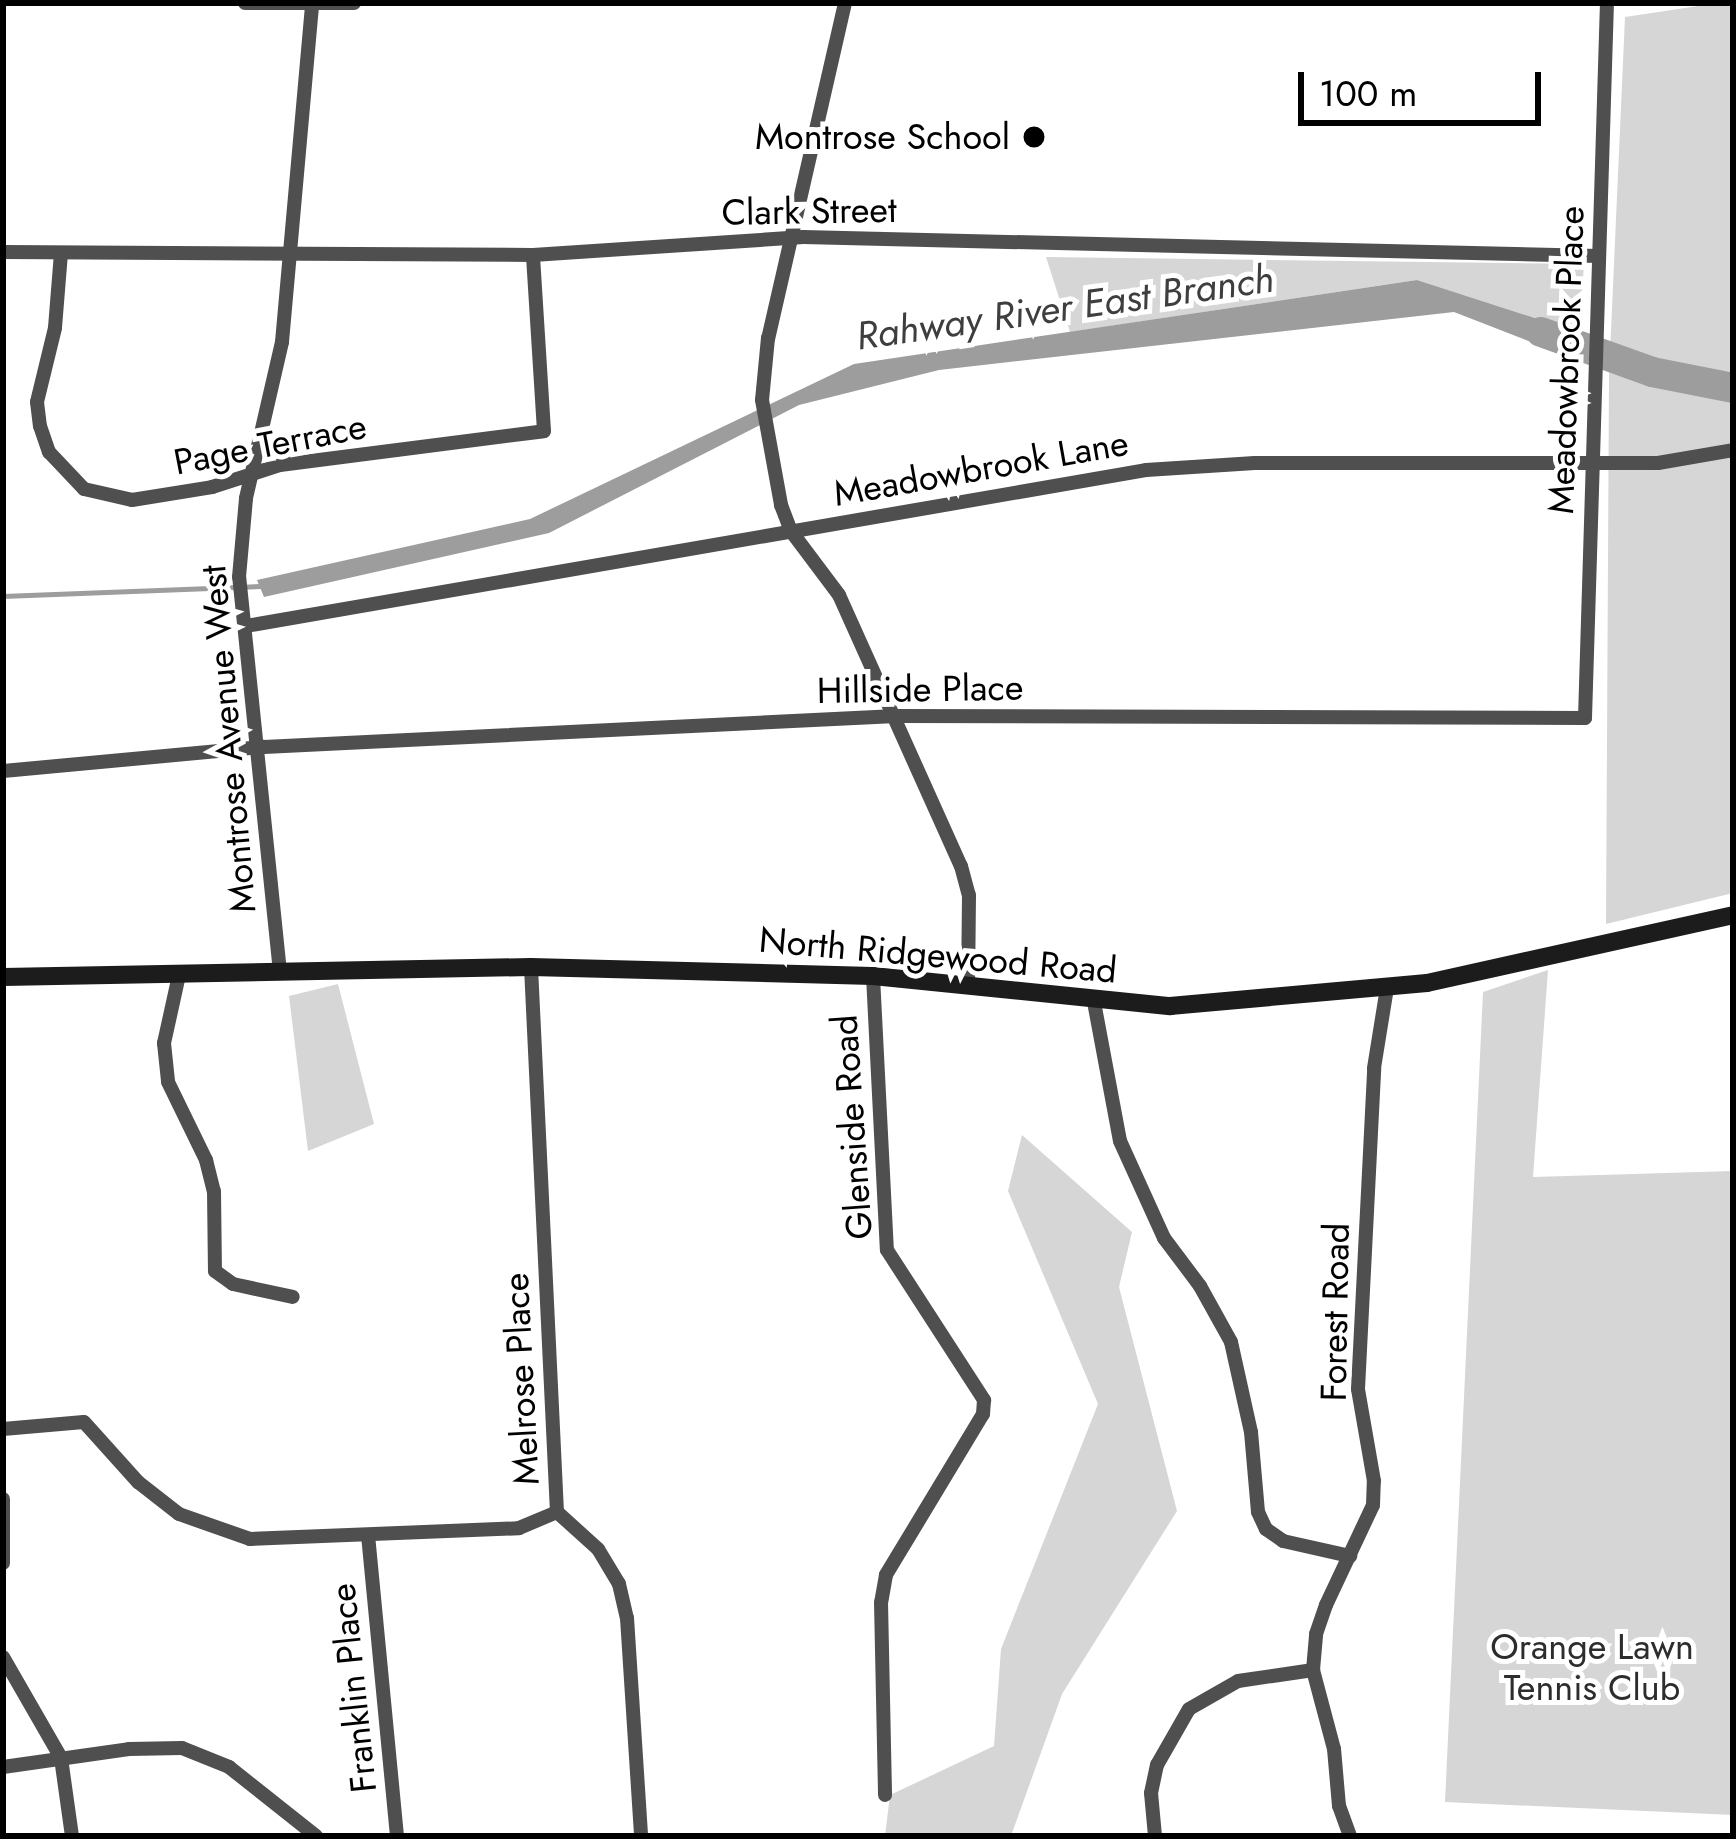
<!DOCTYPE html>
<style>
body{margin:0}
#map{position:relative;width:1736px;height:1839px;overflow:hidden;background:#fff;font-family:Jost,sans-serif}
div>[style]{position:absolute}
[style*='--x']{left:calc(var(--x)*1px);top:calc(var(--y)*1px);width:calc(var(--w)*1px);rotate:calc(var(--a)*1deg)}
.green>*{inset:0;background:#d6d6d6}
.water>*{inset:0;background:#9d9d9d}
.stream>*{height:4.5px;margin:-2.25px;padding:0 2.25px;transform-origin:2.25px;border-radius:2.25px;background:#9d9d9d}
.river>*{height:30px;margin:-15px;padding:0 15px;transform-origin:15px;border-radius:15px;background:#9d9d9d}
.street>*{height:14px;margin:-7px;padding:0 7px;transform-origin:7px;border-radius:7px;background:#4f4f4f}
.secondary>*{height:18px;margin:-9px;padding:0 9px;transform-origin:9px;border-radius:9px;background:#1c1c1c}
.dots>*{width:33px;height:33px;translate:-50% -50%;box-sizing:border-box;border:6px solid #fff;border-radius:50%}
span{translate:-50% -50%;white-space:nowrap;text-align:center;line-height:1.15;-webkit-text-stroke:10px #fff;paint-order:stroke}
.poi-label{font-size:36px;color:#000}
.right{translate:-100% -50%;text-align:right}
.street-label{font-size:36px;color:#000}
.park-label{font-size:36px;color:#2d2d2d}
.water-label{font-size:39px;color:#3e3e3e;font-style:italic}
.frame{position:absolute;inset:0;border:6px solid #000;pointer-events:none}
.scale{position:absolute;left:1298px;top:72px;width:243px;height:54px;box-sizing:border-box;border:6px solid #000;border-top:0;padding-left:15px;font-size:36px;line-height:42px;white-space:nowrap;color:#000;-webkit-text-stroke:9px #fff;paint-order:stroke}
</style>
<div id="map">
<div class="green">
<i style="clip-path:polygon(1718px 3px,1733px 3px,1733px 893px,1606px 924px,1609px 376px,1625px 17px)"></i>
<i style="clip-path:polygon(1046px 257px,1584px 264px,1580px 325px,1575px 331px,1417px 280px,1070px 332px)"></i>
<i style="clip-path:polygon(1548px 970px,1533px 1177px,1733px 1171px,1733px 1815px,1445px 1802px,1483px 992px)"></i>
<i style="clip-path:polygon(338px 984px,374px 1124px,308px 1151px,289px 996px)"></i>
<i style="clip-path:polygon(1022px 1135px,1132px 1232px,1119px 1287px,1177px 1511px,1062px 1694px,1011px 1836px,885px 1836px,890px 1795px,994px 1746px,1001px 1649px,1098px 1404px,1008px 1191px)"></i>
</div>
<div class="water">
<i style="clip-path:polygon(1417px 280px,1575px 331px,1575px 359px,1454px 312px,939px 370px,799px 405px,549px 533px,264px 597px,257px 580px,530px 519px,854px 364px)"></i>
</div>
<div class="stream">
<i style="--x:3;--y:596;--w:258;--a:-2.2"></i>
</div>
<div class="river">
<i style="--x:1541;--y:332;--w:118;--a:19.8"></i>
<i style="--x:1652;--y:372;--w:83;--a:11.2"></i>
</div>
<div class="street">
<i style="--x:245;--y:3;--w:109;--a:0"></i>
<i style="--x:845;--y:3;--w:344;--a:102.9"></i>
<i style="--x:768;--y:338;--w:62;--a:95.5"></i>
<i style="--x:762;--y:400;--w:107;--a:79.7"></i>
<i style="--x:781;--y:505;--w:28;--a:69"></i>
<i style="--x:791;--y:531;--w:80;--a:53.1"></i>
<i style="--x:839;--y:595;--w:297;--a:65.8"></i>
<i style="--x:961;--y:866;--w:30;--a:75"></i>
<i style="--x:969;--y:895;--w:91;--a:90.6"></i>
<i style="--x:3;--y:252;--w:530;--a:0.32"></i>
<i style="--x:533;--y:255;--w:271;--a:-3.8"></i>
<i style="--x:803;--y:237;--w:796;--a:1.37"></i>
<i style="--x:61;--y:253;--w:75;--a:94.6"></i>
<i style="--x:55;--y:328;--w:76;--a:103.7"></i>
<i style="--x:37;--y:402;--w:24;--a:83"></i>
<i style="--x:40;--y:426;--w:28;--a:71"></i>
<i style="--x:49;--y:452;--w:51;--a:46.6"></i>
<i style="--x:84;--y:489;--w:49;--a:12.9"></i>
<i style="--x:132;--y:500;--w:81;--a:-9.2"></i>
<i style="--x:212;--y:487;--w:71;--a:-17.9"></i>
<i style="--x:280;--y:465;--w:266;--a:-7.3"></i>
<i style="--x:544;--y:431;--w:176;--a:-93.6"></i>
<i style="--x:246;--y:626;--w:913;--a:-9.83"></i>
<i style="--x:1146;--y:470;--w:109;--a:-3.7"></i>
<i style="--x:1255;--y:463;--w:403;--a:0"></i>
<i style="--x:1658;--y:463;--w:76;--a:-9.8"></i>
<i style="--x:3;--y:771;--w:262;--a:-5.3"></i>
<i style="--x:264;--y:747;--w:633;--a:-2.81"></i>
<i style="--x:896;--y:716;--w:689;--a:0.17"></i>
<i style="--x:1585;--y:718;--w:715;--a:-88.24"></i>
<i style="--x:531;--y:967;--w:546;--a:87.27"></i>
<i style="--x:557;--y:1512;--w:55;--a:42.1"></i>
<i style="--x:598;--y:1549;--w:41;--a:59"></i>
<i style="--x:619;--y:1584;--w:35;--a:77"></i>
<i style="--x:627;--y:1618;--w:218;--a:86.3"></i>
<i style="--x:280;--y:972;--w:397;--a:-95.9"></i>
<i style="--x:239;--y:577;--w:79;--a:-84.9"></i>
<i style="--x:246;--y:498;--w:160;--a:-77"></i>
<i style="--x:282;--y:342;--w:340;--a:-84.9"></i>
<i style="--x:179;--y:975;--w:70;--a:102.4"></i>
<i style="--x:164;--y:1043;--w:39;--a:84"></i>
<i style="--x:168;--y:1082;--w:87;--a:64"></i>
<i style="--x:206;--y:1160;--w:32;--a:76"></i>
<i style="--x:214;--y:1191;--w:80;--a:89.3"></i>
<i style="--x:215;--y:1271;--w:22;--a:36"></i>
<i style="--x:233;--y:1284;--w:61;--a:12.2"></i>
<i style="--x:873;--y:976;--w:274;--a:87.1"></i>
<i style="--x:887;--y:1250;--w:179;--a:57.1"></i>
<i style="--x:984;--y:1400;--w:14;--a:94"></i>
<i style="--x:983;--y:1414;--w:188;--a:121.1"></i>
<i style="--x:886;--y:1575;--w:27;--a:100"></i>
<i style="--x:881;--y:1602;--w:193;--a:88.8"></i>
<i style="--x:1094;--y:1002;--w:141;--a:79.4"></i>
<i style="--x:1120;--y:1141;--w:107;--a:65.6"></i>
<i style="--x:1164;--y:1238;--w:60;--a:53.1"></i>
<i style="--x:1200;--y:1286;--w:64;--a:61"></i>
<i style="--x:1231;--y:1342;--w:92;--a:77.5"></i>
<i style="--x:1251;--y:1432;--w:80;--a:85"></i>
<i style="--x:1258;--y:1512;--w:19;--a:65"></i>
<i style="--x:1266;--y:1529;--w:21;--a:35"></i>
<i style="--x:1283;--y:1541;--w:69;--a:12.6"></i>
<i style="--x:3;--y:1429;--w:81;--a:-4.9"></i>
<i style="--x:84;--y:1422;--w:81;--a:48"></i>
<i style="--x:138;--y:1482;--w:52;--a:38"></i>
<i style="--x:179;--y:1514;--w:75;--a:19.4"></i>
<i style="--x:250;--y:1539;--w:269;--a:-2.3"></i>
<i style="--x:519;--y:1528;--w:41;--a:-22.8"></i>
<i style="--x:3;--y:1499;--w:64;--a:90"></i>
<i style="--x:368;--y:1535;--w:302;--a:84.5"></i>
<i style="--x:3;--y:1657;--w:116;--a:60.1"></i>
<i style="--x:61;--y:1758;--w:79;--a:82"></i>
<i style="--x:3;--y:1767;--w:127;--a:-8.1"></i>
<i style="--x:129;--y:1749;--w:53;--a:-1.1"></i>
<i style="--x:182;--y:1748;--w:51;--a:22"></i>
<i style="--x:229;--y:1767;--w:111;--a:38.4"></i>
<i style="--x:1155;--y:1836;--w:43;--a:-95.3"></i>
<i style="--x:1151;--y:1793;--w:29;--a:-78"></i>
<i style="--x:1157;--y:1765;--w:64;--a:-60.3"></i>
<i style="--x:1189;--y:1709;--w:56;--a:-29.7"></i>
<i style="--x:1238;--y:1681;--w:76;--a:-8.3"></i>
<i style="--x:1350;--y:1836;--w:32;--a:-110"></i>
<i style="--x:1339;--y:1806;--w:57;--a:-95"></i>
<i style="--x:1334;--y:1749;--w:82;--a:-104.9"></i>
<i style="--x:1313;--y:1670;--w:36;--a:-85"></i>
<i style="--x:1316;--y:1634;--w:31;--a:-71"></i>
<i style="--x:1326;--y:1605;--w:110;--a:-64.8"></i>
<i style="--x:1373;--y:1505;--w:24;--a:-88"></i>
<i style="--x:1374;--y:1481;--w:93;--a:-99.9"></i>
<i style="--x:1358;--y:1389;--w:321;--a:-87.1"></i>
<i style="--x:1374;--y:1068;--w:81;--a:-80.8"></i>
</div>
<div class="secondary">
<i style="--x:3;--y:977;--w:528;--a:-1.09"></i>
<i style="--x:531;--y:967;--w:342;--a:1.5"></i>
<i style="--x:873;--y:976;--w:299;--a:5.8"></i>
<i style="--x:1170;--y:1006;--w:258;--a:-5.1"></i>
<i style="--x:1427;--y:983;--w:313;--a:-12.5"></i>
</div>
<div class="dots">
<i style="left:1034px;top:137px;background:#000"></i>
</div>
<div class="poi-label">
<span class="right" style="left:1010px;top:137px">Montrose School</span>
</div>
<div class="street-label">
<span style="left:809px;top:211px;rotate:-1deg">Clark Street</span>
<span style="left:1566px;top:360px;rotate:-88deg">Meadowbrook Place</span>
<span style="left:270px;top:444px;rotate:-11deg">Page Terrace</span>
<span style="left:981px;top:468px;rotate:-10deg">Meadowbrook Lane</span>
<span style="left:920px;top:689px;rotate:-1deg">Hillside Place</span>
<span style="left:228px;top:739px;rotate:-95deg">Montrose Avenue West</span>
<span style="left:938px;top:955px;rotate:5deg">North Ridgewood Road</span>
<span style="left:852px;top:1127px;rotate:-94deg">Glenside Road</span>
<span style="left:1335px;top:1312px;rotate:-89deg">Forest Road</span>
<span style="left:521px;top:1379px;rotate:-93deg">Melrose Place</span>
<span style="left:353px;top:1688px;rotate:-96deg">Franklin Place</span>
</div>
<div class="park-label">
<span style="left:1592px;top:1667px">Orange Lawn<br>Tennis Club</span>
</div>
<div class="water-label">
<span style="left:1065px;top:308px;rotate:-8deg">Rahway River East Branch</span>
</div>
<div class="frame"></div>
<div class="scale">100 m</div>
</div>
